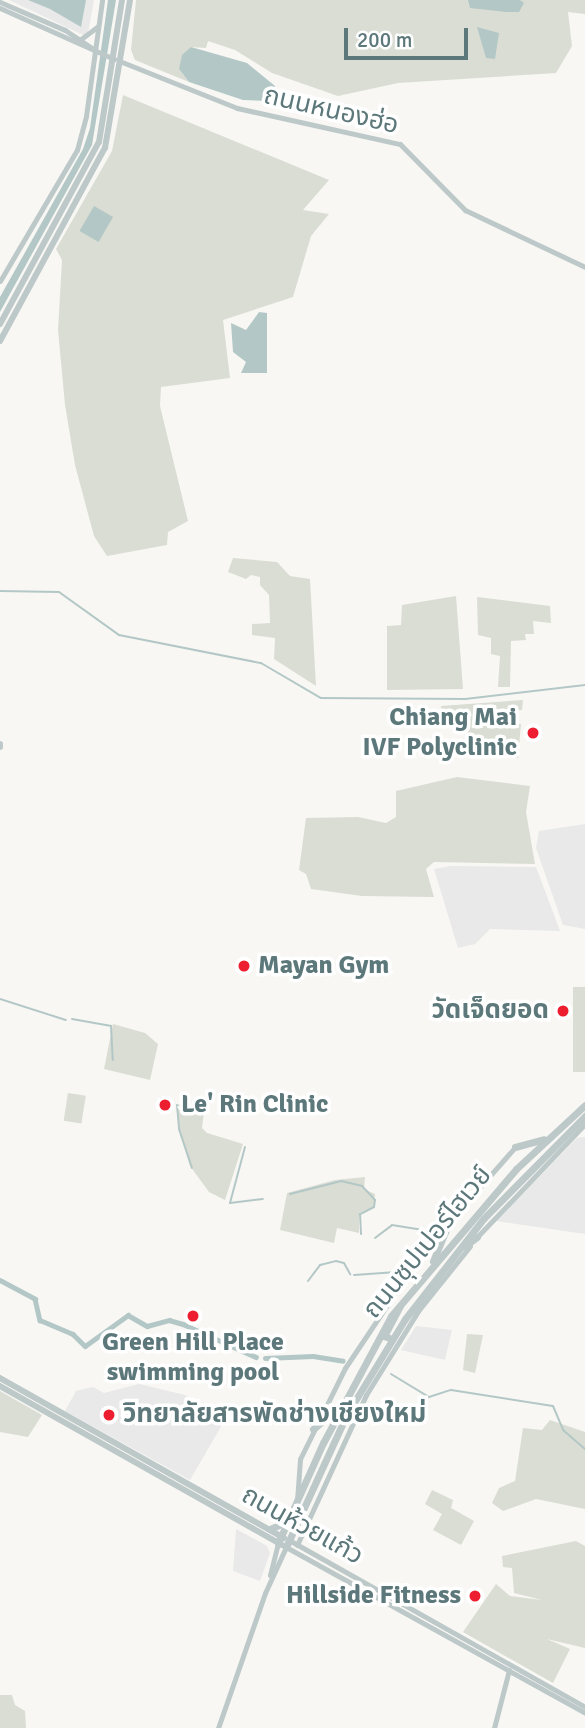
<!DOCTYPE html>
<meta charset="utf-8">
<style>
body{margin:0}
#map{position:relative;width:585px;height:1728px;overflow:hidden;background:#f8f7f4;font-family:Signika,"Noto Sans Thai",sans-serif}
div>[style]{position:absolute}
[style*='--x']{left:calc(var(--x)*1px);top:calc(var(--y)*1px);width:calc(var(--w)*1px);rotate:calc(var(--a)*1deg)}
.built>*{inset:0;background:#e8e9e8}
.green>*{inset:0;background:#daddd3;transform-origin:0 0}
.water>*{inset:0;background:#b3c8c6;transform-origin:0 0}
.stream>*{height:2px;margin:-1px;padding:0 1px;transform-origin:1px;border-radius:1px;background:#b3c8c6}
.canal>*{height:4.5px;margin:-2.25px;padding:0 2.25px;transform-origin:2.25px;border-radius:2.25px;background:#b3c8c6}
.secondary>*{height:5px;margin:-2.5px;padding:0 2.5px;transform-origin:2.5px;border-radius:2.5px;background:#bdc8c9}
.primary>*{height:6px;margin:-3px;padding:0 3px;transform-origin:3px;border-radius:3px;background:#bdc8c9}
.highway>*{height:7px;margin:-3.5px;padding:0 3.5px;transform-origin:3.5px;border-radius:3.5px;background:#bdc8c9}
.dots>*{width:19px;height:19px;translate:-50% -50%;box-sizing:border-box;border:4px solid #fff;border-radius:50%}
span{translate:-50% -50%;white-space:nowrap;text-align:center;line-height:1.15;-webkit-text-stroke:7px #fff;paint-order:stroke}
.street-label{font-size:26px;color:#5d787b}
.poi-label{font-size:26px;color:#5d787b;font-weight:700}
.right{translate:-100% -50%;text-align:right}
.left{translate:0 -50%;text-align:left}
.scale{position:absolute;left:344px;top:28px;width:124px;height:32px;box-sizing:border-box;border:4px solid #5d787b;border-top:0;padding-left:9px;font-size:21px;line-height:24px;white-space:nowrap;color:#5d787b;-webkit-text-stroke:5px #fff;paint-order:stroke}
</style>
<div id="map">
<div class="built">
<i style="clip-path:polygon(9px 0,94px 0,88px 33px,83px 35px)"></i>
<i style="clip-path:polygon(585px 824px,585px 929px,563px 925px,536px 848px,539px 831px)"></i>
<i style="clip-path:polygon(451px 866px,536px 867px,560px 931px,490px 929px,475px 944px,458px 948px,434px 869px)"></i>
<i style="clip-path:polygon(585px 1137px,585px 1234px,496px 1221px,577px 1138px)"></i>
<i style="clip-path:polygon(416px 1326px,452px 1330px,445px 1360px,401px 1350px)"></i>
<i style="clip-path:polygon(139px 1384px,185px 1395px,226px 1418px,190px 1480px,65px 1411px,76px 1391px,93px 1387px,104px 1393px)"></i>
<i style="clip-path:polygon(236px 1529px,267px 1546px,270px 1553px,260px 1581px,233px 1571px)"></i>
</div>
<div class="green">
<i style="clip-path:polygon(136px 0,585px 0,585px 14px,568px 12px,572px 46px,556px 73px,398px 83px,338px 96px,272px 73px,235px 50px,208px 41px,206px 48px,191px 47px,179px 69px,189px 82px,135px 60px,131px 50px)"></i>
<i style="clip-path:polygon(123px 95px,329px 180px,303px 210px,329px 214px,311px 236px,293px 297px,223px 320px,230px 378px,161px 387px,160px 406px,188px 521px,168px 532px,167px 545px,107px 556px,94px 536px,75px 465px,65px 405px,58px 330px,62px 260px,56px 249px,112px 151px)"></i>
<i style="clip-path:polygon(233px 558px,277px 562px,290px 576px,310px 579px,316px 686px,274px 659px,275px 638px,252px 635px,252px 624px,270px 623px,269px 595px,260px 585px,260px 577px,251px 575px,246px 579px,228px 572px)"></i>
<i style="clip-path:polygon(456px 596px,463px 689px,387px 690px,387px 626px,401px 625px,402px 605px)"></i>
<i style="clip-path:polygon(477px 597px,550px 606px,551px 623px,533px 621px,534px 634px,525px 634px,526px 640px,511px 641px,510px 687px,498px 687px,500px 656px,491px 654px,491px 638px,478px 635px)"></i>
<i style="clip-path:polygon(523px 700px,522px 710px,497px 712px,498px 725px,521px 724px,518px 758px,487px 748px,463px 729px,441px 727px,441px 706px)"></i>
<i style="clip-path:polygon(457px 777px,530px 786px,526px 812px,535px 864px,434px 862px,426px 869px,434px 897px,362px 896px,311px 889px,306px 874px,299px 870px,306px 818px,358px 817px,386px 823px,396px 817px,396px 791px)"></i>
<i style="left:585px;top:987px;width:85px;height:12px;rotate:90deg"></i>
<i style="clip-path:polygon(113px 1024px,145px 1033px,158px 1044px,150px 1080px,104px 1069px)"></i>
<i style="left:68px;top:1093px;width:18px;height:28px;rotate:9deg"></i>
<i style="clip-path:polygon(178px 1104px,204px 1111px,202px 1128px,207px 1133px,243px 1144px,225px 1200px,209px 1192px,190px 1166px,178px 1125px)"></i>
<i style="clip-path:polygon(365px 1177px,364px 1189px,375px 1194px,374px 1206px,359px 1213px,359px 1233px,337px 1228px,334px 1243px,280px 1230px,287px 1193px,335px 1180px)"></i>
<i style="clip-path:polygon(467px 1334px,483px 1335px,475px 1373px,463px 1370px)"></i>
<i style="clip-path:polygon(0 1391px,42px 1415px,28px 1437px,0 1432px)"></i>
<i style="clip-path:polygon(550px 1420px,585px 1432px,585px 1509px,536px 1499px,503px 1511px,492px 1503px,499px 1488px,515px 1481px,523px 1428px,542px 1430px)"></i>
<i style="clip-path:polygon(432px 1490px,453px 1500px,451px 1508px,474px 1521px,461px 1545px,433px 1530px,442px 1514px,425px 1504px)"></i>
<i style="clip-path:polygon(576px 1541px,585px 1546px,585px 1648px,547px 1639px,570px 1649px,553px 1683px,463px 1632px,496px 1584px,510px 1596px,542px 1600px,514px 1593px,512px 1568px,503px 1567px,502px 1556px)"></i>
<i style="clip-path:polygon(0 1695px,12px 1695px,15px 1705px,25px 1711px,26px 1728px,0 1728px)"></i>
</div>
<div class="water">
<i style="clip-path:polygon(28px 0,86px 0,81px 27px,50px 9px)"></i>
<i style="clip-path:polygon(108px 0,116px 0,92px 145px,0 312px,0 297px,83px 149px,90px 128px)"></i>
<i style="clip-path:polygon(468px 0,520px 0,524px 3px,519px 12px,506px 12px,470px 8px)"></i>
<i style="clip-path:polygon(477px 27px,499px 33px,495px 59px,486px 58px)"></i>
<i style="clip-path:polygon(191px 47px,247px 63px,275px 86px,271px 101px,243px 100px,189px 82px,179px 69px,182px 55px)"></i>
<i style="left:94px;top:206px;width:22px;height:29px;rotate:30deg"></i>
<i style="clip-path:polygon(259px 312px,267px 313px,267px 373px,241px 373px,246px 362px,233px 352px,231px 323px,246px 330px)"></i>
</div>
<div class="stream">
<i style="--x:0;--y:591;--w:59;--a:1"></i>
<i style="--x:59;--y:592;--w:74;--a:35.6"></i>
<i style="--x:119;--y:635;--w:145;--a:11.2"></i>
<i style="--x:261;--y:663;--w:69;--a:30.3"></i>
<i style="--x:321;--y:698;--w:144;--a:0.4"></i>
<i style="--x:465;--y:699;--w:121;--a:-6.7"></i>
<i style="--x:0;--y:999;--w:69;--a:17.7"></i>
<i style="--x:72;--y:1019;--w:40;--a:10"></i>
<i style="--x:111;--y:1026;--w:34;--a:87"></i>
<i style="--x:177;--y:1105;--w:24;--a:85"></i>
<i style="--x:179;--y:1129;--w:41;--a:71.6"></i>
<i style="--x:245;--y:1147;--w:58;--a:105"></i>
<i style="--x:230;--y:1203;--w:33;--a:-7"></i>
<i style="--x:290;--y:1194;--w:53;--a:-14.3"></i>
<i style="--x:341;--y:1181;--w:22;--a:13"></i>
<i style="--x:362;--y:1186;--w:19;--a:47"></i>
<i style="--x:375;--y:1200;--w:7;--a:98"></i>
<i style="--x:374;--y:1207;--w:16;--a:153"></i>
<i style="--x:360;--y:1214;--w:20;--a:87"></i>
<i style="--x:375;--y:1238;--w:21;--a:-37"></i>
<i style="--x:392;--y:1225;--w:33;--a:9"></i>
<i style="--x:354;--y:1275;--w:43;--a:-4"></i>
<i style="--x:308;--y:1281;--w:20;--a:-53"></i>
<i style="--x:320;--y:1265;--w:16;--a:-14"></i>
<i style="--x:336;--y:1261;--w:8;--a:14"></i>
<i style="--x:344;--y:1263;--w:13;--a:61"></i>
<i style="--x:391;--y:1374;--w:44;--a:31.2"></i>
<i style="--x:429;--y:1397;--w:23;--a:-18"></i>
<i style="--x:451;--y:1390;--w:103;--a:8.9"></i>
<i style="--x:553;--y:1406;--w:26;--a:67"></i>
<i style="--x:563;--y:1430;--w:29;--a:41"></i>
</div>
<div class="canal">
<i style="--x:0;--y:1280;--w:40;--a:28"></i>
<i style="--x:35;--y:1299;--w:22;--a:77"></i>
<i style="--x:40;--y:1320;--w:36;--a:23"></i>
<i style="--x:73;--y:1334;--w:17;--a:45"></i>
<i style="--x:85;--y:1346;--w:53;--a:-35.8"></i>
<i style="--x:128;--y:1315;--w:22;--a:30"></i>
<i style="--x:147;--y:1326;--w:23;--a:-15"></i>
<i style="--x:169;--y:1320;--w:15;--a:16"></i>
<i style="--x:183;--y:1324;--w:80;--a:24.3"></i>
<i style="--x:265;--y:1358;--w:48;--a:-2.4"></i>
<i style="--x:313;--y:1356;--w:30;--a:9"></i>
</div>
<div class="secondary">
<i style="--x:0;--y:2;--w:71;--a:23.3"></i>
<i style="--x:65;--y:30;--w:36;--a:34"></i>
<i style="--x:0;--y:8;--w:125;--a:24.1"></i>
<i style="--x:81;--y:39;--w:20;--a:-37"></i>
<i style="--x:122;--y:62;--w:124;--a:21.8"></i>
<i style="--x:237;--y:108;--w:167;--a:12.5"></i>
<i style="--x:400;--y:144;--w:93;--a:45.4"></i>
<i style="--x:465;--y:210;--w:133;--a:25.4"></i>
<i style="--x:0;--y:281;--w:152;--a:-59.6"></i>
<i style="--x:77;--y:150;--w:35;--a:-75"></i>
<i style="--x:86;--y:116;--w:117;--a:-82.1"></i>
<i style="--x:476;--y:1238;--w:158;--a:-46.3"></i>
<i style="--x:297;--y:1501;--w:42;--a:-85.9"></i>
<i style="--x:300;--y:1459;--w:102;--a:-63.7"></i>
<i style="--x:345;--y:1368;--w:138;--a:-56.2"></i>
<i style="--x:422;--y:1253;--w:141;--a:-48.7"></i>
<i style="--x:289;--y:1540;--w:340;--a:29.4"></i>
<i style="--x:297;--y:1545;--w:165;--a:-65.3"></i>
<i style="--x:366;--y:1395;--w:99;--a:-58.2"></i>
<i style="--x:418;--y:1311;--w:83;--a:-51.3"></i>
<i style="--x:270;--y:1575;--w:33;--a:-76"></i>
<i style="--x:218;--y:1728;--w:143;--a:-70.8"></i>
<i style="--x:265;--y:1593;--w:51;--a:-65.5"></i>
<i style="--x:286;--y:1547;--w:342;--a:29"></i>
<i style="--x:494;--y:1728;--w:60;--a:-75.5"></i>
</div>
<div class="primary">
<i style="--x:0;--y:324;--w:207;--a:-61.5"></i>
<i style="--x:99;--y:142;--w:144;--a:-80.8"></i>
<i style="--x:0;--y:341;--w:220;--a:-61.5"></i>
<i style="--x:105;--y:148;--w:150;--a:-80.4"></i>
<i style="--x:0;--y:744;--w:3;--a:90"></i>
<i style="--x:0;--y:1378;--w:326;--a:29.4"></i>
<i style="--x:0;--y:1386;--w:324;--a:29.4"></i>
</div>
<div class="highway">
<i style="--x:515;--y:1147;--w:30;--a:-15"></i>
<i style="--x:465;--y:1246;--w:15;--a:-37"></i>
<i style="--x:433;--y:1261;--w:44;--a:-67.5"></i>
<i style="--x:392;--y:1339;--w:9;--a:-159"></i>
<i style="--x:384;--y:1336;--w:34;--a:-62"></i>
<i style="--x:313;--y:1429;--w:34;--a:-40"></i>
<i style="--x:270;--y:1529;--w:20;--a:-24"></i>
<i style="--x:278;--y:1543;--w:110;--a:-65.8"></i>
<i style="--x:323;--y:1443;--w:144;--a:-61.8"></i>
<i style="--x:391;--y:1316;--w:193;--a:-49.6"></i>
<i style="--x:516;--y:1169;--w:94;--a:-42.8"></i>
<i style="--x:286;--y:1547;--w:146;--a:-65.4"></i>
<i style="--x:347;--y:1414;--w:111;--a:-58.6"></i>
<i style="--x:405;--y:1319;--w:128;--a:-52"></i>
<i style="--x:484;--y:1218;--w:144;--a:-45.3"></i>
</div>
<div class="dots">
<i style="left:533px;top:733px;background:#ee1e31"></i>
<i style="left:244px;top:966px;background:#ee1e31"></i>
<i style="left:563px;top:1011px;background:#ee1e31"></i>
<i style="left:165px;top:1105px;background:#ee1e31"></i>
<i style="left:193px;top:1316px;background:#ee1e31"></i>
<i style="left:109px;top:1415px;background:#ee1e31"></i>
<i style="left:475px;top:1596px;background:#ee1e31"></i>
</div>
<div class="street-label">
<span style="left:331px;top:111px;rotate:13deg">ถนนหนองฮ่อ</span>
<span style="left:428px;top:1243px;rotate:-51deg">ถนนซุปเปอร์ไฮเวย์</span>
<span style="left:302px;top:1526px;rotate:29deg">ถนนห้วยแก้ว</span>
</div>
<div class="poi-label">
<span class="right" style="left:517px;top:733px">Chiang Mai<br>IVF Polyclinic</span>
<span class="left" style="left:258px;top:966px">Mayan Gym</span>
<span class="right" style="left:549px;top:1011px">วัดเจ็ดยอด</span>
<span class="left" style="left:181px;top:1105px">Le' Rin Clinic</span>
<span style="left:193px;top:1358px">Green Hill Place<br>swimming pool</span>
<span class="left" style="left:123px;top:1415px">วิทยาลัยสารพัดช่างเชียงใหม่</span>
<span class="right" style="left:461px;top:1596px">Hillside Fitness</span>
</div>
<div class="scale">200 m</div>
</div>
